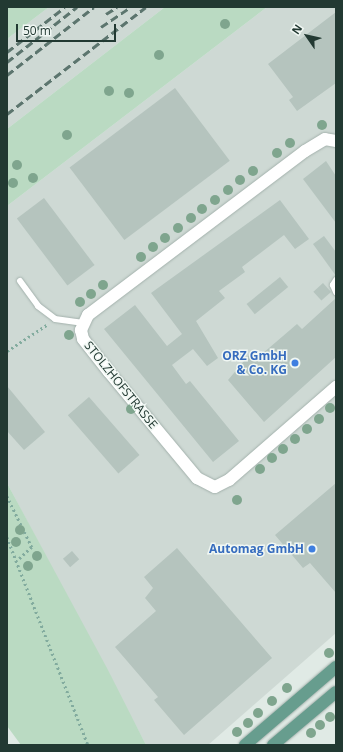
<!DOCTYPE html>
<style>
body{margin:0}
#map{position:relative;width:343px;height:752px;overflow:hidden;background:#e0eae5;font-family:"Open Sans",sans-serif}
div>[style]{position:absolute}
[style*='--x']{left:calc(var(--x)*1px);top:calc(var(--y)*1px);width:calc(var(--w)*1px);rotate:calc(var(--a)*1deg)}
.built>*{inset:0;background:#ced9d4}
.green>*{inset:0;background:#badac2}
.building>*{inset:0;background:#b5c4be;transform-origin:0 0}
.path>*{height:2.5px;margin-top:-1.25px;transform-origin:0;background:repeating-linear-gradient(90deg,#82ab9e 0 2px,transparent 0 5px)}
.roads{filter:drop-shadow(0 0 1px #a3b1ac) drop-shadow(0 0 1px #a3b1ac)}
.service>*{height:6px;margin:-3px;padding:0 3px;transform-origin:3px;border-radius:3px;background:#fff}
.minor>*{height:12px;margin:-6px;padding:0 6px;transform-origin:6px;border-radius:6px;background:#fff}
.primary>*{height:12px;margin:-6px;padding:0 6px;transform-origin:6px;border-radius:6px;background:#679d8e}
.rail>*{height:3px;margin-top:-1.5px;transform-origin:0;background:repeating-linear-gradient(90deg,#5c756e 0 8px,transparent 0 12px)}
.trees>*{width:10px;height:10px;margin:-5px;border-radius:50%;background:#7fa58e}
.dots>*{width:11px;height:11px;translate:-50% -50%;box-sizing:border-box;border:2px solid #f0f7f3;border-radius:50%}
span{translate:-50% -50%;white-space:nowrap;text-align:center;line-height:1.15;-webkit-text-stroke:3px #f0f7f3;paint-order:stroke}
.shop-label{font-size:12px;color:#366cbe;font-weight:700}
.right{translate:-100% -50%;text-align:right}
.street-label{font-size:12px;color:#223932}
.frame{position:absolute;inset:0;border:8px solid #223932;pointer-events:none}
.north{position:absolute;left:287px;top:16px;width:40px;height:40px;-webkit-text-stroke:3px #f0f7f3;paint-order:stroke;rotate:304deg;font-size:11px;font-weight:700;line-height:16px;text-align:center;color:#223932}
.north::after{content:'';display:block;margin:auto;width:14px;height:18px;background:#223932;clip-path:polygon(50% 0,100% 100%,50% 72%,0 100%)}
.scale{position:absolute;left:16px;top:24px;width:100px;height:18px;box-sizing:border-box;border:2px solid #223932;border-top:0;padding-left:5px;font-size:12px;line-height:14px;white-space:nowrap;color:#223932;-webkit-text-stroke:3px #f0f7f3;paint-order:stroke}
</style>
<div id="map">
<div class="built">
<i style="clip-path:polygon(49px 7px,165px 7px,7px 129px,7px 39px)"></i>
<i style="clip-path:polygon(267px 7px,336px 7px,336px 633px,208px 745px,146px 745px,7px 483px,7px 206px)"></i>
</div>
<div class="green">
<i style="clip-path:polygon(7px 7px,49px 7px,7px 39px)"></i>
<i style="clip-path:polygon(165px 7px,267px 7px,7px 206px,7px 129px)"></i>
<i style="clip-path:polygon(7px 483px,108px 670px,146px 745px,21px 745px,7px 726px)"></i>
</div>
<div class="building">
<i style="clip-path:polygon(336px 12px,336px 83px,297px 111px,289px 100px,293px 97px,268px 64px)"></i>
<i style="left:175px;top:88px;width:91px;height:132px;rotate:53deg"></i>
<i style="clip-path:polygon(326px 161px,336px 176px,336px 223px,303px 179px)"></i>
<i style="left:44px;top:198px;width:84px;height:34px;rotate:53deg"></i>
<i style="clip-path:polygon(280px 200px,309px 239px,295px 249px,284px 235px,242px 267px,245px 272px,219px 291px,225px 298px,196px 321px,218px 358px,207px 366px,193px 349px,172px 365px,186px 384px,190px 381px,239px 441px,213px 462px,104px 329px,135px 305px,167px 346px,182px 334px,151px 293px)"></i>
<i style="clip-path:polygon(324px 236px,336px 252px,336px 276px,313px 244px)"></i>
<i style="left:280px;top:277px;width:13px;height:43px;rotate:51deg"></i>
<i style="left:323px;top:283px;width:12px;height:13px;rotate:48deg"></i>
<i style="clip-path:polygon(336px 298px,336px 357px,264px 422px,228px 380px,250px 354px,255px 360px,297px 324px,302px 329px)"></i>
<i style="clip-path:polygon(7px 386px,45px 432px,24px 450px,7px 431px)"></i>
<i style="left:89px;top:397px;width:77px;height:28px;rotate:49deg"></i>
<i style="clip-path:polygon(336px 483px,336px 593px,310px 563px,303px 568px,275px 535px)"></i>
<i style="clip-path:polygon(177px 548px,272px 658px,184px 735px,154px 700px,158px 697px,115px 647px,156px 611px,145px 598px,153px 588px,144px 577px)"></i>
<i style="left:72px;top:551px;width:11px;height:12px;rotate:49deg"></i>
</div>
<div class="path">
<i style="--x:7;--y:351;--w:49;--a:-33.4"></i>
<i style="--x:7;--y:496;--w:57;--a:63.9"></i>
<i style="--x:32;--y:547;--w:18;--a:137"></i>
<i style="--x:7;--y:537;--w:223;--a:68.7"></i>
</div>
<div class="roads">
<div class="service">
<i style="--x:336;--y:280;--w:6;--a:121"></i>
<i style="--x:333;--y:285;--w:8;--a:67"></i>
<i style="--x:20;--y:281;--w:31;--a:54"></i>
<i style="--x:38;--y:306;--w:21;--a:37"></i>
<i style="--x:55;--y:319;--w:27;--a:8"></i>
</div>
<div class="minor">
<i style="--x:336;--y:141;--w:11;--a:-170"></i>
<i style="--x:325;--y:139;--w:23;--a:149"></i>
<i style="--x:305;--y:151;--w:272;--a:142.9"></i>
<i style="--x:88;--y:315;--w:17;--a:115"></i>
<i style="--x:81;--y:330;--w:9;--a:77"></i>
<i style="--x:83;--y:339;--w:42;--a:51.8"></i>
<i style="--x:109;--y:372;--w:138;--a:50.3"></i>
<i style="--x:197;--y:478;--w:20;--a:27"></i>
<i style="--x:215;--y:487;--w:16;--a:-27"></i>
<i style="--x:229;--y:480;--w:142;--a:-41"></i>
</div>
<div class="primary">
<i style="--x:245;--y:745;--w:120;--a:-40.6"></i>
<i style="--x:273;--y:745;--w:82;--a:-40.1"></i>
</div>
</div>
<div class="rail">
<i style="--x:106;--y:14;--w:13;--a:-32"></i>
<i style="--x:101;--y:27;--w:36;--a:-34"></i>
<i style="--x:7;--y:52;--w:73;--a:-37.8"></i>
<i style="--x:7;--y:62;--w:89;--a:-38.2"></i>
<i style="--x:7;--y:75;--w:110;--a:-38"></i>
<i style="--x:7;--y:114;--w:175;--a:-37.6"></i>
</div>
<div class="trees">
<i style="left:225px;top:24px"></i>
<i style="left:159px;top:55px"></i>
<i style="left:109px;top:91px"></i>
<i style="left:129px;top:93px"></i>
<i style="left:322px;top:125px"></i>
<i style="left:67px;top:135px"></i>
<i style="left:290px;top:143px"></i>
<i style="left:277px;top:153px"></i>
<i style="left:17px;top:165px"></i>
<i style="left:253px;top:171px"></i>
<i style="left:33px;top:178px"></i>
<i style="left:240px;top:180px"></i>
<i style="left:13px;top:183px"></i>
<i style="left:228px;top:190px"></i>
<i style="left:215px;top:200px"></i>
<i style="left:202px;top:209px"></i>
<i style="left:191px;top:218px"></i>
<i style="left:178px;top:228px"></i>
<i style="left:165px;top:238px"></i>
<i style="left:153px;top:247px"></i>
<i style="left:141px;top:257px"></i>
<i style="left:103px;top:285px"></i>
<i style="left:91px;top:294px"></i>
<i style="left:80px;top:302px"></i>
<i style="left:69px;top:335px"></i>
<i style="left:330px;top:408px"></i>
<i style="left:131px;top:409px"></i>
<i style="left:319px;top:419px"></i>
<i style="left:307px;top:429px"></i>
<i style="left:295px;top:439px"></i>
<i style="left:283px;top:449px"></i>
<i style="left:272px;top:458px"></i>
<i style="left:260px;top:469px"></i>
<i style="left:237px;top:500px"></i>
<i style="left:20px;top:530px"></i>
<i style="left:16px;top:542px"></i>
<i style="left:37px;top:556px"></i>
<i style="left:28px;top:566px"></i>
<i style="left:329px;top:653px"></i>
<i style="left:287px;top:688px"></i>
<i style="left:272px;top:701px"></i>
<i style="left:258px;top:713px"></i>
<i style="left:330px;top:717px"></i>
<i style="left:248px;top:723px"></i>
<i style="left:320px;top:725px"></i>
<i style="left:237px;top:732px"></i>
<i style="left:311px;top:733px"></i>
</div>
<div class="dots">
<i style="left:295px;top:363px;background:#3f7fe0"></i>
<i style="left:312px;top:549px;background:#3f7fe0"></i>
</div>
<div class="shop-label">
<span class="right" style="left:287px;top:363px">ORZ GmbH<br>&amp; Co. KG</span>
<span class="right" style="left:304px;top:549px">Automag GmbH</span>
</div>
<div class="street-label">
<span style="left:121px;top:385px;rotate:51deg">STOLZHOFSTRASSE</span>
</div>
<div class="frame"></div>
<div class="north">N</div>
<div class="scale">50 m</div>
</div>
